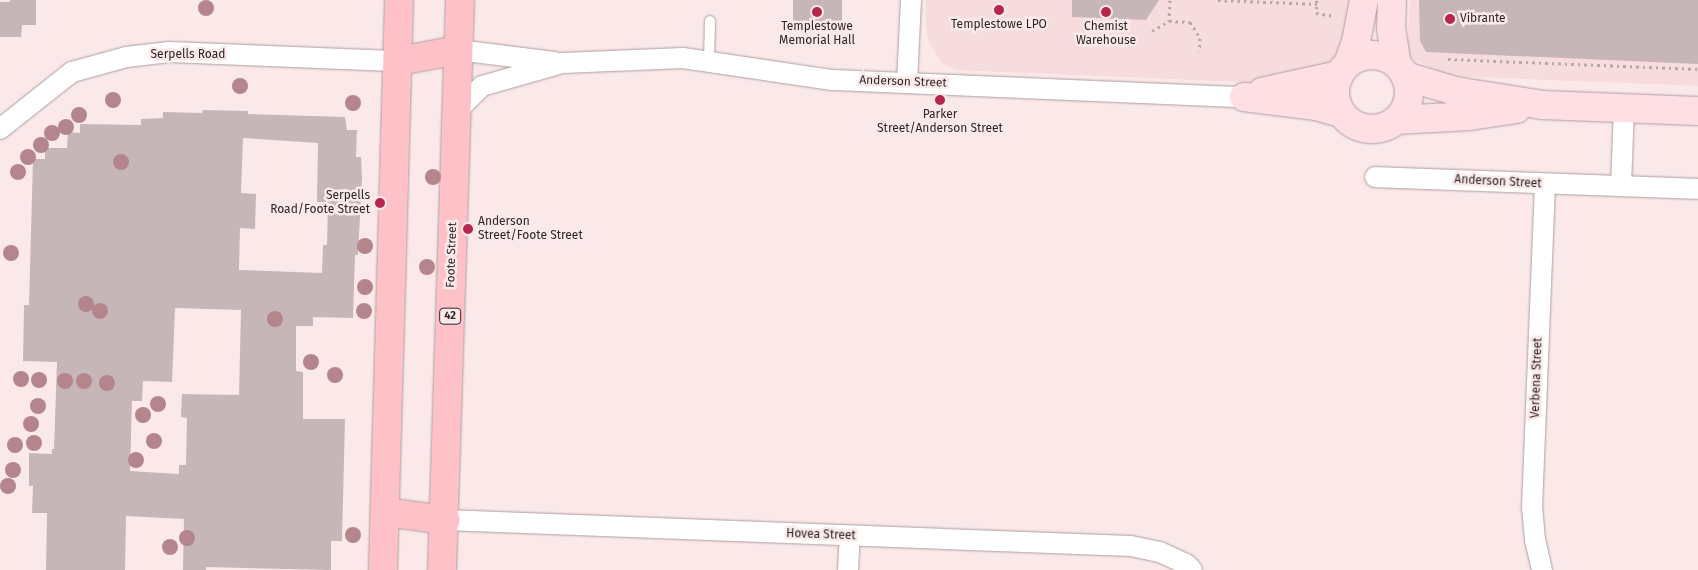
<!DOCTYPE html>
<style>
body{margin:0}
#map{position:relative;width:1698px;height:570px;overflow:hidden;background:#fbe9ea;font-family:"Fira Sans",sans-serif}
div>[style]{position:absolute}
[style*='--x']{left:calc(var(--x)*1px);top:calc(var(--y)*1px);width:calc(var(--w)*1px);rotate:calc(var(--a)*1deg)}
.built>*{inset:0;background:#f7dcde}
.building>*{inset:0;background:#c7b6b8;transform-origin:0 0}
.path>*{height:3px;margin-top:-1.5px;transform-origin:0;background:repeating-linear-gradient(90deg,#b6a8a8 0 2.5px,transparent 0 6.5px)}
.roads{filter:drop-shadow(0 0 1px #ae9e9f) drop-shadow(0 0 1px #ae9e9f)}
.lane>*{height:10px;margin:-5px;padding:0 5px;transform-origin:5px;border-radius:5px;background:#fff}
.street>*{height:20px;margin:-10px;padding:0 10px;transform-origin:10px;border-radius:10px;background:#fff}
.secondary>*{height:28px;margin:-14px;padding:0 14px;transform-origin:14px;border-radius:14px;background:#fee0e4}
.secondary>.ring{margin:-14px;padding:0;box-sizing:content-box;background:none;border:28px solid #fee0e4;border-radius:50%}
.primary>*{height:28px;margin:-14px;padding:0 14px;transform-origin:14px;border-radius:14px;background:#fec1c8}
.trees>*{width:16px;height:16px;margin:-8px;border-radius:50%;background:#b5858c}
.dots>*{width:14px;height:14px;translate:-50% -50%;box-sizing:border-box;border:2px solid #fbe9ea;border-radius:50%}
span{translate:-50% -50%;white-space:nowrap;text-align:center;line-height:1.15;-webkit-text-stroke:5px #fbe9ea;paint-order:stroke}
.shield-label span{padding:1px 4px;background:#fbe9ea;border:1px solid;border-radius:4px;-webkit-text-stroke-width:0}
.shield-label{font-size:11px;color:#2d2727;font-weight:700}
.poi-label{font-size:12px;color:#2d2727}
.left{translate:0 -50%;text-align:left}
.right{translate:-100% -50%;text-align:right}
.street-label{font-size:12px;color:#2d2727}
</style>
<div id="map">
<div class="built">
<i style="clip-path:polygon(926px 0,1358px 0,1336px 60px,1328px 66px,1263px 83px,956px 70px,942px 63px,929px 43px,926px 29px)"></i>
<i style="clip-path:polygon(1410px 0,1698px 0,1698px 86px,1448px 76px,1407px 56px)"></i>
</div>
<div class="building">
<i style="clip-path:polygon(10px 0,36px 0,36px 25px,22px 25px,21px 37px,0 37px,0 2px,10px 2px)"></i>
<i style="left:793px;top:0;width:49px;height:24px"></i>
<i style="clip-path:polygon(1072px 0,1159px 0,1146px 20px,1072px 17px)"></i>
<i style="clip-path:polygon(1419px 0,1698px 0,1698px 64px,1426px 52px,1420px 41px)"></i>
<i style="clip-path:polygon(evenodd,203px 110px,248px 111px,248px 114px,345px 117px,347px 130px,357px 130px,356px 157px,361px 157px,362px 177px,358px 255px,355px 255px,353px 318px,313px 317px,313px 326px,296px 326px,296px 371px,303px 372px,303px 419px,345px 419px,342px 541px,331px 541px,331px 570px,206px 567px,206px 570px,183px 570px,184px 519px,126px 516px,125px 570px,46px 570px,47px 513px,32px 513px,33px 486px,29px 486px,29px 453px,52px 454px,52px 449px,54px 449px,57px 362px,23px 361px,24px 305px,29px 305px,33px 159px,45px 159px,45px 149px,48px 148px,67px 148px,68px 132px,80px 133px,80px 124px,141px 125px,141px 119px,163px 118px,163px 112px,202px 113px,203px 110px,243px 138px,318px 143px,317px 202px,328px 202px,327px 245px,323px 245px,322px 273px,239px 270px,240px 228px,255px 229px,256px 194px,241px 193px,243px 138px,203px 110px,175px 308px,241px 310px,239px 395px,182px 394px,181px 417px,187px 418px,186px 465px,179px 465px,179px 474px,130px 471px,132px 401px,142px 401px,143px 381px,172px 382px,175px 308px)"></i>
</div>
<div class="path">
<i style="--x:1170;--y:0;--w:21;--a:93"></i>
<i style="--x:1169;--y:21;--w:21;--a:3"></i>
<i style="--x:1190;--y:22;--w:19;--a:58"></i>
<i style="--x:1200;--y:38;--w:13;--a:94"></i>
<i style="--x:1218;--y:0;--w:99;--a:2.3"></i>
<i style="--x:1317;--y:0;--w:13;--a:94"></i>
<i style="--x:1316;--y:13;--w:19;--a:9"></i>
<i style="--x:1152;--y:31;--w:20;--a:-30"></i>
<i style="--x:1448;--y:59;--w:250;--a:2.3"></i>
</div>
<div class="roads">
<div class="lane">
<i style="--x:709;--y:61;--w:40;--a:-88.6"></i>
</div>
<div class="street">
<i style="--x:458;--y:50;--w:97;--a:7.1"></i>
<i style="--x:907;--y:82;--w:82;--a:-87.2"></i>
<i style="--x:457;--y:111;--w:35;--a:-45"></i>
<i style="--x:482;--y:86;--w:84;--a:-15.9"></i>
<i style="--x:563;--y:63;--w:120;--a:-2.4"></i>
<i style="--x:683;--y:58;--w:151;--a:8.4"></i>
<i style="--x:832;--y:80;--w:412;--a:2.4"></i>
<i style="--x:0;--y:129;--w:92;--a:-38.4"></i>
<i style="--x:72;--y:72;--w:56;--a:-15.5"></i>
<i style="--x:126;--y:57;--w:44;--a:-6.5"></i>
<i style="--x:170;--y:52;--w:229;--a:2.3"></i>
<i style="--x:1375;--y:177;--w:323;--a:2.1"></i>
<i style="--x:1621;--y:186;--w:78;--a:-87.8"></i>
<i style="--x:445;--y:520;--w:686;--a:2.17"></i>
<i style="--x:1131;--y:546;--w:30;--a:12"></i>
<i style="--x:1160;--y:552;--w:29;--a:25"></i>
<i style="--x:1186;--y:564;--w:8;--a:45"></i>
<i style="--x:848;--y:570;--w:34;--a:-87"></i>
<i style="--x:1542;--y:570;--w:31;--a:-103"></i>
<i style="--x:1535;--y:540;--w:32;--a:-95"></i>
<i style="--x:1532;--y:508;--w:324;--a:-87.7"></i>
</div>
<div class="secondary">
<i style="--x:1392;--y:0;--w:28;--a:92"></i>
<i style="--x:1391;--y:28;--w:37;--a:81"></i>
<i class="ring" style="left:1335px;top:55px;width:46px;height:46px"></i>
<i style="--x:1348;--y:64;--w:23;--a:-70"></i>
<i style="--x:1356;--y:42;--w:43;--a:-79.2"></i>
<i style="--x:1405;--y:76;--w:52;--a:16.7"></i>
<i style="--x:1455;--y:91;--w:88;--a:9.1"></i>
<i style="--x:1542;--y:105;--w:156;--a:2.2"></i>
<i style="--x:1262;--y:92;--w:79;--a:-12.4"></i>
<i style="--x:1244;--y:97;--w:73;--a:7.1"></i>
<i style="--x:1316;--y:106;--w:26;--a:16"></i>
<i style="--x:1396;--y:120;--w:74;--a:-3.1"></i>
<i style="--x:1470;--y:116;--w:47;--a:-8.7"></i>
</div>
<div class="primary">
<i style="--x:399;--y:61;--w:60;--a:-10.6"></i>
<i style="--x:385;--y:512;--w:61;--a:7.6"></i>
<i style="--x:383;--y:570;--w:570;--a:-88.39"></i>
<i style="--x:442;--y:570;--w:570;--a:-88.19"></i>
</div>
</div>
<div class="trees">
<i style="left:206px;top:8px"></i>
<i style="left:240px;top:86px"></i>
<i style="left:113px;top:100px"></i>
<i style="left:353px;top:103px"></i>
<i style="left:79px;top:115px"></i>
<i style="left:66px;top:127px"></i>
<i style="left:52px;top:133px"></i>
<i style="left:41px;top:145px"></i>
<i style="left:28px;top:157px"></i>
<i style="left:121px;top:162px"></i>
<i style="left:18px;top:172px"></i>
<i style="left:433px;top:177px"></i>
<i style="left:365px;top:246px"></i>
<i style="left:11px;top:253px"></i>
<i style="left:427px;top:267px"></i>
<i style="left:365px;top:287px"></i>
<i style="left:86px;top:304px"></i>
<i style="left:100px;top:311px"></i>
<i style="left:364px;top:311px"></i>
<i style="left:275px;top:319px"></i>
<i style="left:311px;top:362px"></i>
<i style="left:335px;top:375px"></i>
<i style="left:21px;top:379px"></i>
<i style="left:39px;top:380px"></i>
<i style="left:65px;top:381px"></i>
<i style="left:84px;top:381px"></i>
<i style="left:107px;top:383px"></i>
<i style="left:158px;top:404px"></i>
<i style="left:38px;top:406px"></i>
<i style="left:143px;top:415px"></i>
<i style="left:31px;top:424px"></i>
<i style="left:154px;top:441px"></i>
<i style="left:34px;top:443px"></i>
<i style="left:15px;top:445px"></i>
<i style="left:136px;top:460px"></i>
<i style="left:13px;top:470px"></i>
<i style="left:8px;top:486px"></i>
<i style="left:353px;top:535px"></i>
<i style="left:187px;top:538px"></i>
<i style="left:170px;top:547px"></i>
</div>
<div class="dots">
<i style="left:999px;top:10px;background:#b7264c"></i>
<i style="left:817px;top:12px;background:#b7264c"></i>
<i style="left:1106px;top:12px;background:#b7264c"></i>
<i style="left:1450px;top:19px;background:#b7264c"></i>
<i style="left:940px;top:100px;background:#b7264c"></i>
<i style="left:380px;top:203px;background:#b7264c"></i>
<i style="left:468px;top:229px;background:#b7264c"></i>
</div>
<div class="shield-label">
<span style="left:450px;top:316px">42</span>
</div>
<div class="poi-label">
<span class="left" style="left:1460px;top:19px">Vibrante</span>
<span style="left:999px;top:25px">Templestowe LPO</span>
<span style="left:817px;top:34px">Templestowe<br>Memorial Hall</span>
<span style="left:1106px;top:34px">Chemist<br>Warehouse</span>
<span style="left:940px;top:122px">Parker<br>Street/Anderson Street</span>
<span class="right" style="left:370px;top:203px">Serpells<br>Road/Foote Street</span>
<span class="left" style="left:478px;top:229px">Anderson<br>Street/Foote Street</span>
</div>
<div class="street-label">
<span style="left:188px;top:55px">Serpells Road</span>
<span style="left:903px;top:82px;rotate:2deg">Anderson Street</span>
<span style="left:1498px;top:182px;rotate:3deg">Anderson Street</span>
<span style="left:452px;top:255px;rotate:-88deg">Foote Street</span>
<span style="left:1537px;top:378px;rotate:-88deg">Verbena Street</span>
<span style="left:821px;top:535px;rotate:2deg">Hovea Street</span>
</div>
</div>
